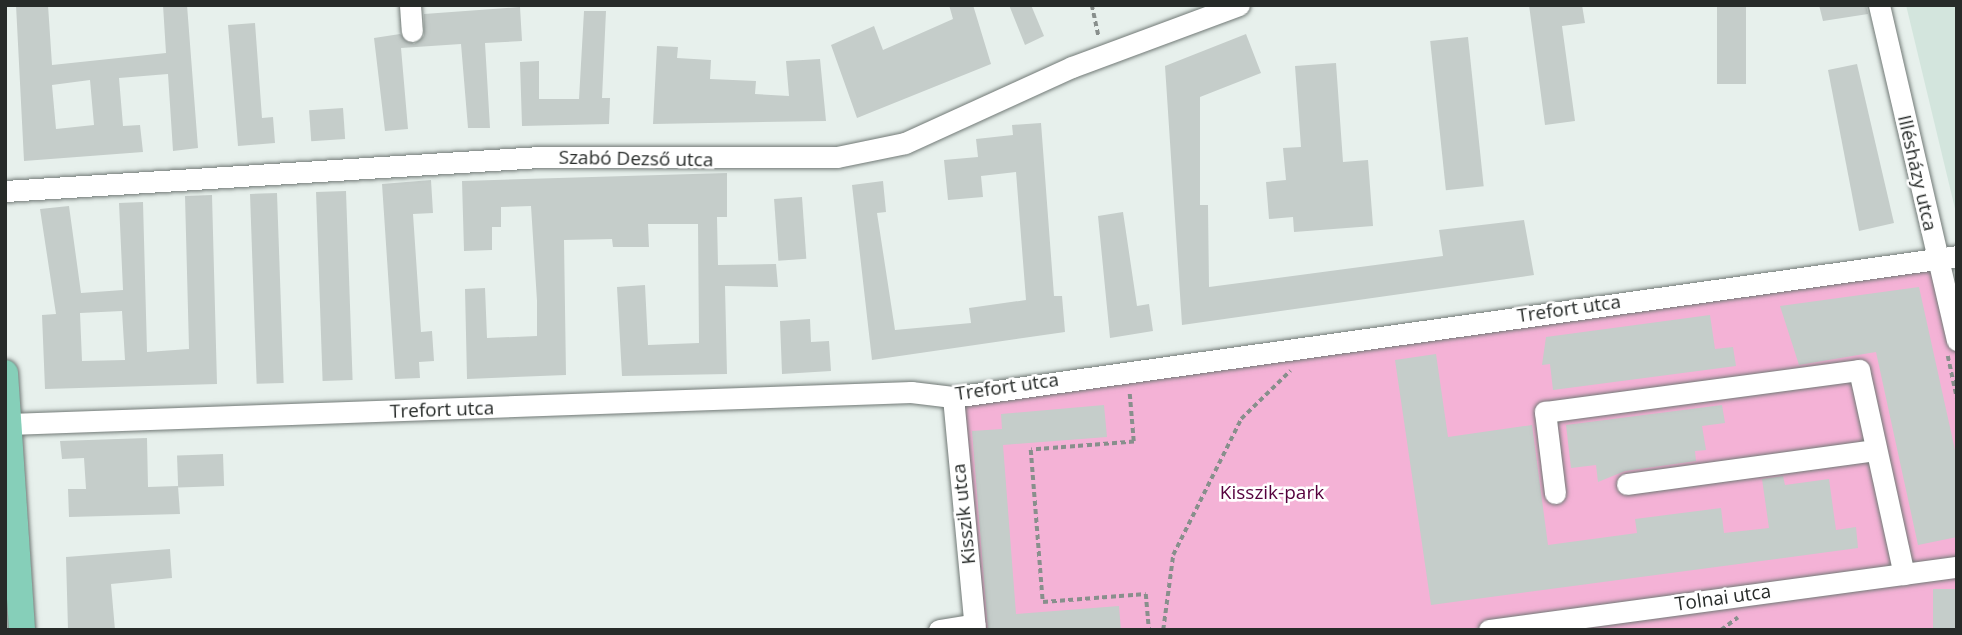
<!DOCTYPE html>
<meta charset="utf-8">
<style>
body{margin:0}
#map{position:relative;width:1962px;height:635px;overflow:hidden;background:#e7f0ec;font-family:"Open Sans",sans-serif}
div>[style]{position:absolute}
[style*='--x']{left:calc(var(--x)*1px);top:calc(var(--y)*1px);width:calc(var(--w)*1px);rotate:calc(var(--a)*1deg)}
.built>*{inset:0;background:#d3e5dd}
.green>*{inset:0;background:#f4b2d6}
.building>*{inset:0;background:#c5cdca;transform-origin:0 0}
.path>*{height:3.5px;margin-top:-1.75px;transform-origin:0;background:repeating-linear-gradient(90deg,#888f8c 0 5px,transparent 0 8.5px)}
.roads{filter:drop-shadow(0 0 2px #717976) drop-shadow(0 0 2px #717976)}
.minor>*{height:21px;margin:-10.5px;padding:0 10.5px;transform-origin:10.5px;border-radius:10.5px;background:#fff}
.major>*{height:26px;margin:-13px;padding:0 13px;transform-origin:13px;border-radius:13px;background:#86cfb9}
span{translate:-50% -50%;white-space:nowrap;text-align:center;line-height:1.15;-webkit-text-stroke:5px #fff;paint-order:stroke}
.street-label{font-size:19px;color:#272b29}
.park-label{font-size:19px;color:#56003d}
.frame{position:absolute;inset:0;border:7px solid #272b29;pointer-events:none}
</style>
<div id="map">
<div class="built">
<i style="clip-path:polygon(1906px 5px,1957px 5px,1957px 217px)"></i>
</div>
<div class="green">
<i style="clip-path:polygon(1933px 263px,1957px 358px,1957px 564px,1461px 630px,978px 630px,956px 401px)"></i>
<i style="clip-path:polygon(1957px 575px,1957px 589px,1933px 590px,1934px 630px,1550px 630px)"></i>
</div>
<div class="building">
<i style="clip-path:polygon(evenodd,16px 5px,48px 5px,52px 65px,166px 53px,163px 5px,187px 5px,198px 148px,173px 151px,168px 74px,119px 78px,123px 126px,140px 125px,143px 152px,24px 161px,16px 5px,90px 80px,94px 125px,56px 129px,52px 85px,90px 80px)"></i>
<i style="clip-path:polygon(949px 5px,973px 5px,991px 64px,857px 118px,831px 45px,874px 26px,883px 50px,953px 19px)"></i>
<i style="clip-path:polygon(1009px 5px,1031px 5px,1044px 36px,1025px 45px)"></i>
<i style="clip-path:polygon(1529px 5px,1582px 5px,1585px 23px,1562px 26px,1575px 121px,1545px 125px)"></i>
<i style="left:1717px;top:5px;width:29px;height:79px"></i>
<i style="clip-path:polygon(1819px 5px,1866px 5px,1868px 14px,1823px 21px)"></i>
<i style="clip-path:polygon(520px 7px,522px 41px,485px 43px,490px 128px,468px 128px,461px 44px,401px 48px,408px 129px,385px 131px,374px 38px,400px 34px,414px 44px,424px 36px,424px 14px)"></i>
<i style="clip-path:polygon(584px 11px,606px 11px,602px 98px,610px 98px,609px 124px,522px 126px,520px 62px,539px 61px,539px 99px,579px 99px)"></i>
<i style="clip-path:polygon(255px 23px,262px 118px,273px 117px,275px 143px,238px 146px,228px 25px)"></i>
<i style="clip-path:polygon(1246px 34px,1261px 73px,1200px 97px,1200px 205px,1208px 205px,1209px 287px,1443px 256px,1439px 230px,1524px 220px,1534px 275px,1182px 325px,1165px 66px)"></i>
<i style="left:1468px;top:37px;width:150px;height:38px;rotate:84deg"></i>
<i style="clip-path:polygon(657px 46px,678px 47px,677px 58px,711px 60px,710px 79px,756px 81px,755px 94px,789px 96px,786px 61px,820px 59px,826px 121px,653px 124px)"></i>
<i style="clip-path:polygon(1336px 63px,1343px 162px,1368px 160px,1373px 226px,1294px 232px,1293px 217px,1269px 219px,1266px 182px,1286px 180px,1283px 148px,1301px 147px,1295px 66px)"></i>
<i style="clip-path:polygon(1857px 64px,1894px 223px,1859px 231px,1828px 70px)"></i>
<i style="left:343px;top:108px;width:31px;height:34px;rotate:86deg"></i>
<i style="clip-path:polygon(1041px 123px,1054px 296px,1062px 296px,1065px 332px,872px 360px,852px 185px,883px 181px,886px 212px,877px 213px,895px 330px,971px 323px,969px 308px,1026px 300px,1016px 172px,981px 176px,983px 197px,948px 200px,944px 160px,978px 157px,976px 139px,1013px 135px,1012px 125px)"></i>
<i style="clip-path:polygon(727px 173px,727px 217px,717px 217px,718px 265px,776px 264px,778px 287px,725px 286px,727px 374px,622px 376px,617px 287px,645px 285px,648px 345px,699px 343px,698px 224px,648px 224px,649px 247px,613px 247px,612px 239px,564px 240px,566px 375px,467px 379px,465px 289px,485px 288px,487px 338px,537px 336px,537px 301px,531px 206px,501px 207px,501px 227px,492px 227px,492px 250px,464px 251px,462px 181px)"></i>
<i style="clip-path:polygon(431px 180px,433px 213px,413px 214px,421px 332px,432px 331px,434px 361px,419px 362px,420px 378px,395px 379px,382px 184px)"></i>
<i style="left:346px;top:191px;width:189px;height:30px;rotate:88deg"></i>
<i style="left:277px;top:193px;width:190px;height:27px;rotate:88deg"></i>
<i style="clip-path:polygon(evenodd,212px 195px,217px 384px,45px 389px,42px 315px,56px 314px,40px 209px,69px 206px,81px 293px,123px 290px,119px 203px,143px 202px,147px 352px,189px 349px,185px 196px,212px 195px,122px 311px,125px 360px,82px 361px,80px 313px,122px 311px)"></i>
<i style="left:802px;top:197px;width:62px;height:28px;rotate:86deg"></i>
<i style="clip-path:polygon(1123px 212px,1137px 306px,1149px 304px,1153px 331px,1110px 338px,1098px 216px)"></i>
<i style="clip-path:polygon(1919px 287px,1957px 459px,1957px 537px,1918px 545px,1876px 352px,1799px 365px,1780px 306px)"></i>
<i style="clip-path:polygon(1710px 315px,1715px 349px,1733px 347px,1736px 366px,1553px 390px,1550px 364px,1542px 365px,1546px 337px)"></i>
<i style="clip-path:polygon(810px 319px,811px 342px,829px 341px,831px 371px,782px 374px,780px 321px)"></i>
<i style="clip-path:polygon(1436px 354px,1448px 437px,1532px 425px,1548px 545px,1637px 533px,1635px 519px,1721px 508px,1724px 533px,1769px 528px,1762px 479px,1783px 476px,1785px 485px,1829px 479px,1836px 530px,1856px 527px,1858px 548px,1431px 605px,1395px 360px)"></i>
<i style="clip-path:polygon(1104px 405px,1107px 437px,1003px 445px,1016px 614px,1119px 606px,1121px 630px,988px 630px,972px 431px,1002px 429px,1001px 414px)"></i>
<i style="clip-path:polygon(1722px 405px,1725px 423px,1702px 426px,1706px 450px,1695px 451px,1696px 461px,1625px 471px,1598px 482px,1596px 465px,1571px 468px,1566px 425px)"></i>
<i style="clip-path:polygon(147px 438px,148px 487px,178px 486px,180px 514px,69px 517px,68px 489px,86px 489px,84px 458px,62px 459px,60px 441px)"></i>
<i style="left:223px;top:454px;width:32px;height:46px;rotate:88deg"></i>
<i style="clip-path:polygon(170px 549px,172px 578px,111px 584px,115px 630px,68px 630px,66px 557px)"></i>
<i style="left:1957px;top:589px;width:41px;height:24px;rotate:90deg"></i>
</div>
<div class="path">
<i style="--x:1092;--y:5;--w:33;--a:78"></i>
<i style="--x:1948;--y:356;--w:43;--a:77.9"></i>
<i style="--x:1130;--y:394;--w:48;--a:85.2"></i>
<i style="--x:1134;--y:442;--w:103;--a:175.6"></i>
<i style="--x:1031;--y:450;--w:152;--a:85.5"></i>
<i style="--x:1043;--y:602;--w:103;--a:-4.4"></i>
<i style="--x:1146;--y:594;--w:36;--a:85"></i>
<i style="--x:1163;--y:630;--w:76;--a:-82.4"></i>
<i style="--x:1173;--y:555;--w:152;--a:-63.4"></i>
<i style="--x:1241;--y:419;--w:69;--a:-44.4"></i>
<i style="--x:1721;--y:630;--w:21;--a:-37"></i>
</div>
<div class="roads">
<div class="minor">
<i style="--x:410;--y:5;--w:26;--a:86"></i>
<i style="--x:1879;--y:5;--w:344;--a:76.9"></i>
<i style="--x:5;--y:191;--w:535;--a:-3.64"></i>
<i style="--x:539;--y:157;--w:298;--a:0"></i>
<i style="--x:837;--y:157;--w:69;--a:-11.6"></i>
<i style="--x:905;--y:143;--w:183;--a:-24.5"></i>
<i style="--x:1072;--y:67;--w:178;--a:-20.4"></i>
<i style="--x:953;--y:397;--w:234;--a:84.6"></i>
<i style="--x:9;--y:424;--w:903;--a:-2.03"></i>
<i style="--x:911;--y:392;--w:42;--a:6.8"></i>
<i style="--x:953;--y:397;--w:1014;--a:-7.99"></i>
<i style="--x:1627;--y:484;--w:251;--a:-7.8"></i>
<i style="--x:1555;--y:493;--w:82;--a:-97"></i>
<i style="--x:1545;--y:412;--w:317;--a:-7.6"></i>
<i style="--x:1859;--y:370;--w:209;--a:77.6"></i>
<i style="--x:939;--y:630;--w:36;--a:-9"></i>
<i style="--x:1489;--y:630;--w:472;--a:-7.7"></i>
</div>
<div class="major">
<i style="--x:5;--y:373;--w:258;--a:86.2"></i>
</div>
</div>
<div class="street-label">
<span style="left:636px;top:159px;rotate:1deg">Szabó Dezső utca</span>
<span style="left:1917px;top:173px;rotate:77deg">Illésházy utca</span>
<span style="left:1569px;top:309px;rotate:-8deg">Trefort utca</span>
<span style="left:1007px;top:387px;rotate:-8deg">Trefort utca</span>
<span style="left:442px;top:410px;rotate:-2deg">Trefort utca</span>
<span style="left:964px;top:514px;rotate:-96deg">Kisszik utca</span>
<span style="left:1723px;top:598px;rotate:-8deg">Tolnai utca</span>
</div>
<div class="park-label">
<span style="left:1272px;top:493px">Kisszik-park</span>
</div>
<div class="frame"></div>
</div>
